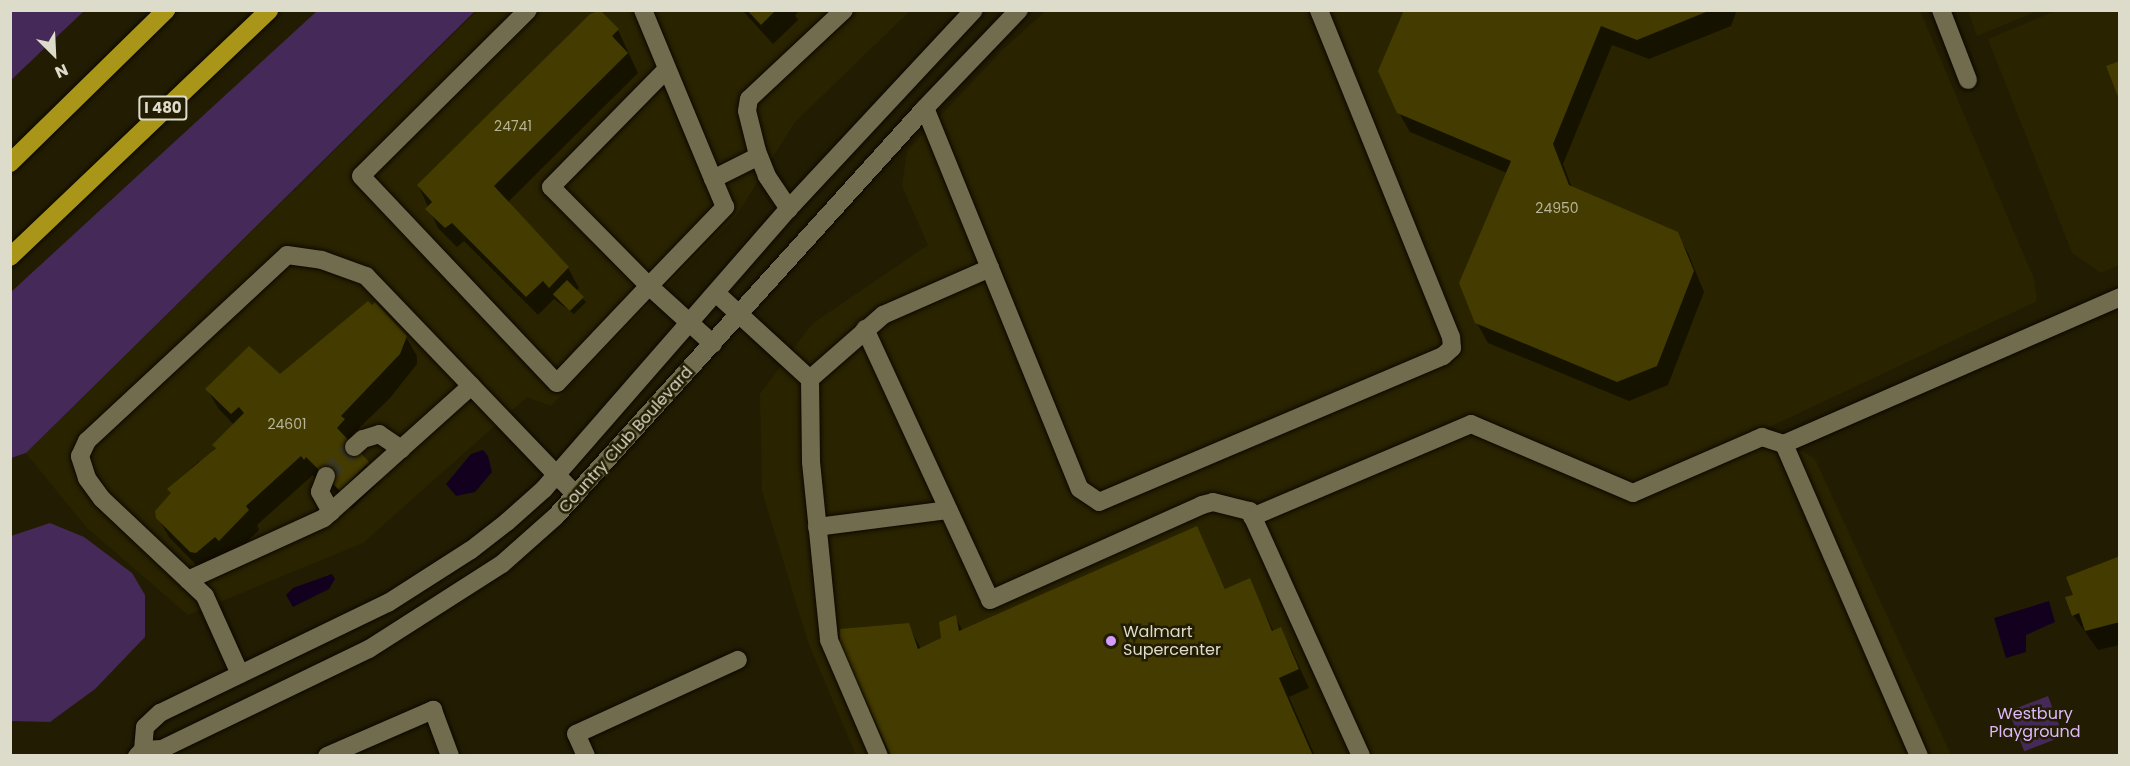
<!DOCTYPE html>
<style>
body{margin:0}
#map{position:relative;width:2130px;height:766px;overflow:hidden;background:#221d02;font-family:Poppins,sans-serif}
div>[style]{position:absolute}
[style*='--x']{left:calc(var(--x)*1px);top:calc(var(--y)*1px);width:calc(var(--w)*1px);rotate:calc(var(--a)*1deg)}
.built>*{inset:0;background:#292300}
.green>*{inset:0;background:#452958;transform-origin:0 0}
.water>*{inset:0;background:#13001f}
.shadow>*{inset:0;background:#0007}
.building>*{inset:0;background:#443b00;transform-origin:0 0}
.minor-tunnel>*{height:18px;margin-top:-9px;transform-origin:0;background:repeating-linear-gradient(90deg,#3e3a20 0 18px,transparent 0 27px)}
.roads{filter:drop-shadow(0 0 2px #0c0700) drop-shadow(0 0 2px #0c0700)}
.minor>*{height:18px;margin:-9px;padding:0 9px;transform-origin:9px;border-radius:9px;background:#716c4e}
.highway>*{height:18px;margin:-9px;padding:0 9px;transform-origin:9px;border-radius:9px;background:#a99618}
.dots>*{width:16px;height:16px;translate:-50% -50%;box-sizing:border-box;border:3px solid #221d02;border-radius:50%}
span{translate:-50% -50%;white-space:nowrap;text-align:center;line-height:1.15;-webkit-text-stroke:5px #221d02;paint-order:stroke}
.number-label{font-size:14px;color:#b7b398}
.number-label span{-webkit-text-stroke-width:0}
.shield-label span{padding:2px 4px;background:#221d02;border:2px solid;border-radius:4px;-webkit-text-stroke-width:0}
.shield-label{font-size:15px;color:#dddbca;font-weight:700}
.street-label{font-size:16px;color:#dddbca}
.poi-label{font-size:16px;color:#dddbca}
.left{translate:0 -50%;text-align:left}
.park-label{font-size:16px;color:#deb8fa}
.frame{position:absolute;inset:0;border:12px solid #dddbca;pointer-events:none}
.north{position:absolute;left:24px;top:24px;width:60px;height:60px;-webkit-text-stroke:4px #221d02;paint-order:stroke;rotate:156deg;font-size:16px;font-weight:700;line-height:24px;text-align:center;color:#dddbca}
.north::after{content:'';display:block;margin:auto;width:21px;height:27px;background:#dddbca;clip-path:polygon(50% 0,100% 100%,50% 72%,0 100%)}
</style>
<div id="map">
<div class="built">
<i style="clip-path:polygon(477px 11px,910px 11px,795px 122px,736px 216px,551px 406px,527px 397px,363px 543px,188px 615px,86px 527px,26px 453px)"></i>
<i style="clip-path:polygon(1046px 11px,1920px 11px,2034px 279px,2037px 301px,1765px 429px,1815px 459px,1951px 755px,856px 755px,808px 642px,762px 491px,760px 394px,812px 324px,928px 245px,902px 186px,907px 151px,1003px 49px)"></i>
<i style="clip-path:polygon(1968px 11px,2037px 11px,1977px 36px)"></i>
<i style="clip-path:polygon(2055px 11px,2119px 11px,2119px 265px,2101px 273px,2072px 253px,1988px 39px)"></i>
</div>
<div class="green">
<i style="clip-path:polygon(11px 10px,84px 10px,84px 11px,11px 80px)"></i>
<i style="clip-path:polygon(317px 11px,475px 11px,26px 453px,11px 458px,11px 292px)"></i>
<i style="clip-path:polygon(50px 523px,84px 537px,132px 573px,145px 595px,145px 637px,95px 689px,50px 722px,11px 721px,11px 536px)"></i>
<i style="left:2048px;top:696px;width:43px;height:42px;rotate:69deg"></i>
</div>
<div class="water">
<i style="clip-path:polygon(483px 450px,488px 456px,492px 472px,475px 492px,456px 496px,446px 484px,471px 454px)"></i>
<i style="clip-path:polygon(332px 574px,335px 579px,329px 589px,293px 607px,286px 595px,293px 588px)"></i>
<i style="clip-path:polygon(2049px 601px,2055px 622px,2026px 635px,2026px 652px,2006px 658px,1994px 618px)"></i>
</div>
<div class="shadow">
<i style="clip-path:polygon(742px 10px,800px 10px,795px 15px,798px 20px,773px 44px)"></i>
<i style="clip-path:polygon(1406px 10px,1737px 10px,1731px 26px,1649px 59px,1612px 45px,1563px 164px,1572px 188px,1677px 233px,1688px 253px,1704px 292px,1668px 385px,1629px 401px,1488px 343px,1477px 323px,1507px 173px,1410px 132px,1399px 113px)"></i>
<i style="clip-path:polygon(599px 11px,618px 30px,638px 73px,507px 203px,568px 268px,579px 288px,576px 291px,586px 302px,574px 314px,554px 299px,538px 315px,464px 241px,457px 247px,438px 228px,418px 185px)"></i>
<i style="clip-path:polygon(406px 337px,417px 356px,417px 364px,390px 398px,352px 435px,355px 440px,350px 445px,379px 482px,352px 509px,318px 475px,315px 478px,313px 475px,257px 525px,259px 530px,230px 559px,202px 571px,169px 537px,158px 517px,172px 494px,169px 489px,199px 461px,201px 463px,235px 426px,218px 408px,207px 389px,280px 376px)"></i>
<i style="clip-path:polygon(1196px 528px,1226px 590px,1249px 580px,1274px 632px,1280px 629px,1291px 648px,1309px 688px,1289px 697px,1315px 756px,893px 756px,908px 625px,921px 649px,943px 639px,955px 617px,963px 631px)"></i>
<i style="clip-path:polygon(2120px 558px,2120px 645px,2098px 650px,2073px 615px,2075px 596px)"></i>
</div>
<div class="building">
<i style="clip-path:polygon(600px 10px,619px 29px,612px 36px,628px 53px,494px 186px,569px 267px,549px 288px,543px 281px,526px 297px,452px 223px,445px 228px,425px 209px,432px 202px,417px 185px,590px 14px)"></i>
<i style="clip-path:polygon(747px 10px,776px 10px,761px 25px)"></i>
<i style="clip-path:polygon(1404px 10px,1711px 10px,1637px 40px,1601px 26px,1553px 144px,1569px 185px,1678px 232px,1694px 271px,1657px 366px,1617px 382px,1475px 323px,1459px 283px,1511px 161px,1397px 113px,1378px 71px)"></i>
<i style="clip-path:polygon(2120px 61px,2120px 99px,2119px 99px,2106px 66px)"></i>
<i style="left:567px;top:280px;width:24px;height:20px;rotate:45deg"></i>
<i style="clip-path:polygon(368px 301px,372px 305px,375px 302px,407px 336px,400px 354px,341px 416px,345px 419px,337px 428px,369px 462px,340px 491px,306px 457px,304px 460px,301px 456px,246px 506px,249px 510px,219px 541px,215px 537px,196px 553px,190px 552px,156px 518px,155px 511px,171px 493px,167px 489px,216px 448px,212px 445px,244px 413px,239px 407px,231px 414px,205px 389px,249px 346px,280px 374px)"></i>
<i style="clip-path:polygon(1197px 526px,1225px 589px,1250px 578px,1272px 631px,1281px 627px,1299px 669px,1279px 678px,1313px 756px,891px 756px,840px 644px,840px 629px,909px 623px,918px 649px,941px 638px,939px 622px,956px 615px,959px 631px)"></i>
<i style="clip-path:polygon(2120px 556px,2120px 622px,2085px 631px,2079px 613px,2072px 616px,2065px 597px,2073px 595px,2066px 577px)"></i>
</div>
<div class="minor-tunnel">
<i style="--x:326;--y:476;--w:40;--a:-46"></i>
</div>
<div class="roads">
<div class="minor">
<i style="--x:528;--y:10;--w:235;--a:135.2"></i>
<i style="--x:361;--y:176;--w:285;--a:46.6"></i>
<i style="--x:557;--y:383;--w:134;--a:-46.5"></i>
<i style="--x:649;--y:286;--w:139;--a:-134.7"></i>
<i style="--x:551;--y:187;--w:164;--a:-45.5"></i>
<i style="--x:643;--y:10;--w:183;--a:67.5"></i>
<i style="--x:1941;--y:10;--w:75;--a:68.9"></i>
<i style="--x:925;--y:108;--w:411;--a:67.9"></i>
<i style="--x:1080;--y:489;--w:23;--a:34"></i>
<i style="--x:1099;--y:502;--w:374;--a:-23"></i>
<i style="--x:1443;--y:356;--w:12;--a:-42"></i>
<i style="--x:1452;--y:348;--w:11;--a:-95"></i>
<i style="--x:1451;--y:337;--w:353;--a:-112"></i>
<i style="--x:789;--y:209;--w:40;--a:-124"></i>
<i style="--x:767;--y:176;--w:27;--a:-112"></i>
<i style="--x:757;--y:151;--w:41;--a:-104"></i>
<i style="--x:747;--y:111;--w:12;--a:-81"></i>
<i style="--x:749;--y:99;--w:130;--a:-43.1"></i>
<i style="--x:716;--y:293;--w:127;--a:42.5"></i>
<i style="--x:810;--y:379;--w:97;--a:-41.2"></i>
<i style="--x:883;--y:315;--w:117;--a:-23.7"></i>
<i style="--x:865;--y:329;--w:298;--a:65.2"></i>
<i style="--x:990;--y:600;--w:232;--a:-24.1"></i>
<i style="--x:1202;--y:505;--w:11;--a:-15"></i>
<i style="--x:1213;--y:502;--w:38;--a:14"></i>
<i style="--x:1250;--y:511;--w:269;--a:65.6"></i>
<i style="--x:713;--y:344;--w:86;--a:-137.8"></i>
<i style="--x:649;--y:286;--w:110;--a:-46.1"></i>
<i style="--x:725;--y:207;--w:30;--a:-113"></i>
<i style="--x:713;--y:179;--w:51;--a:-26.6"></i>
<i style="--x:810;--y:379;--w:83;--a:89.3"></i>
<i style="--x:811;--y:462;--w:179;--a:84.2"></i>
<i style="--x:829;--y:640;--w:126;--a:66.7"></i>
<i style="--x:354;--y:447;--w:12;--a:-42"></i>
<i style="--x:363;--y:439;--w:17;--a:-17"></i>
<i style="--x:379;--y:434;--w:27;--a:34"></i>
<i style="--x:326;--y:476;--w:17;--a:111"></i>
<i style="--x:320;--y:492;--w:23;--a:61"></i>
<i style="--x:1252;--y:517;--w:238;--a:-23"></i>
<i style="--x:1471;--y:424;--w:176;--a:23.1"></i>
<i style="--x:1633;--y:493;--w:141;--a:-23.5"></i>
<i style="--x:1762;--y:437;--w:23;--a:18"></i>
<i style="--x:817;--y:527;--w:132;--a:-7.4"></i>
<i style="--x:188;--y:580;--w:149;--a:-24.5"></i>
<i style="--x:324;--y:518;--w:198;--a:-41.9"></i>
<i style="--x:240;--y:674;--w:85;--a:-114.2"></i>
<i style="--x:205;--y:596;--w:141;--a:-136.7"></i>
<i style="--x:102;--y:499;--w:26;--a:-126"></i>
<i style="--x:87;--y:478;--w:23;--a:-108"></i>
<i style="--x:80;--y:456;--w:17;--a:-65"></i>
<i style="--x:87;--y:441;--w:273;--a:-42.9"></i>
<i style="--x:287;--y:255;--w:35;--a:8"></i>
<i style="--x:322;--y:260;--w:47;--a:20"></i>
<i style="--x:366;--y:276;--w:303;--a:46.2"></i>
<i style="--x:143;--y:750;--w:23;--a:-85"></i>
<i style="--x:145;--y:727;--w:21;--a:-43"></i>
<i style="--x:160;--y:713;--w:253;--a:-25.8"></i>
<i style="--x:388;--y:603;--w:98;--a:-32.6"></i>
<i style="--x:471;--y:550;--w:46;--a:-37.9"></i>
<i style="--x:507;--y:522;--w:50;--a:-41.7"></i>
<i style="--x:544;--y:489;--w:378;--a:-48.9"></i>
<i style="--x:793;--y:204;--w:265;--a:-47"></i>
<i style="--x:137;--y:756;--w:8;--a:-45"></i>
<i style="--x:143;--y:750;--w:19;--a:-3"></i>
<i style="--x:162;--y:749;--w:230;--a:-25.8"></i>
<i style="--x:369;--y:649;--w:158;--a:-32.6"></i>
<i style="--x:502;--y:564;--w:72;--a:-41.6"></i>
<i style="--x:556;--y:516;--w:550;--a:-47.87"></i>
<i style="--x:925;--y:108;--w:136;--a:-46.2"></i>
<i style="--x:327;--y:756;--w:116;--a:-23.5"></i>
<i style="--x:433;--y:710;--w:49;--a:69.7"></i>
<i style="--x:586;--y:756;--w:24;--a:-114"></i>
<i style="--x:576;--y:734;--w:178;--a:-24.6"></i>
<i style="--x:1919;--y:756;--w:340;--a:-113.4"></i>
<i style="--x:1784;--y:444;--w:367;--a:-23.6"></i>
</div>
<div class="highway">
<i style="--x:10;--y:163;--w:219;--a:-44.4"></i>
<i style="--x:10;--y:257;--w:358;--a:-43.6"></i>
</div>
</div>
<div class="dots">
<i style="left:1111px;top:641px;background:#d49cfc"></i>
</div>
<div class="number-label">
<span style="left:513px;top:126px">24741</span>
<span style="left:1557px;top:208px">24950</span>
<span style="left:287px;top:424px">24601</span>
</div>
<div class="shield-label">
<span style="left:163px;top:108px">I 480</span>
</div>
<div class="street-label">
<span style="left:626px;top:440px;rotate:-48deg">Country Club Boulevard</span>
</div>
<div class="poi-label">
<span class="left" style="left:1123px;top:641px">Walmart<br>Supercenter</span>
</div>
<div class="park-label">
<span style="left:2035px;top:723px">Westbury<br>Playground</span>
</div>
<div class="frame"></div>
<div class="north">N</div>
</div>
